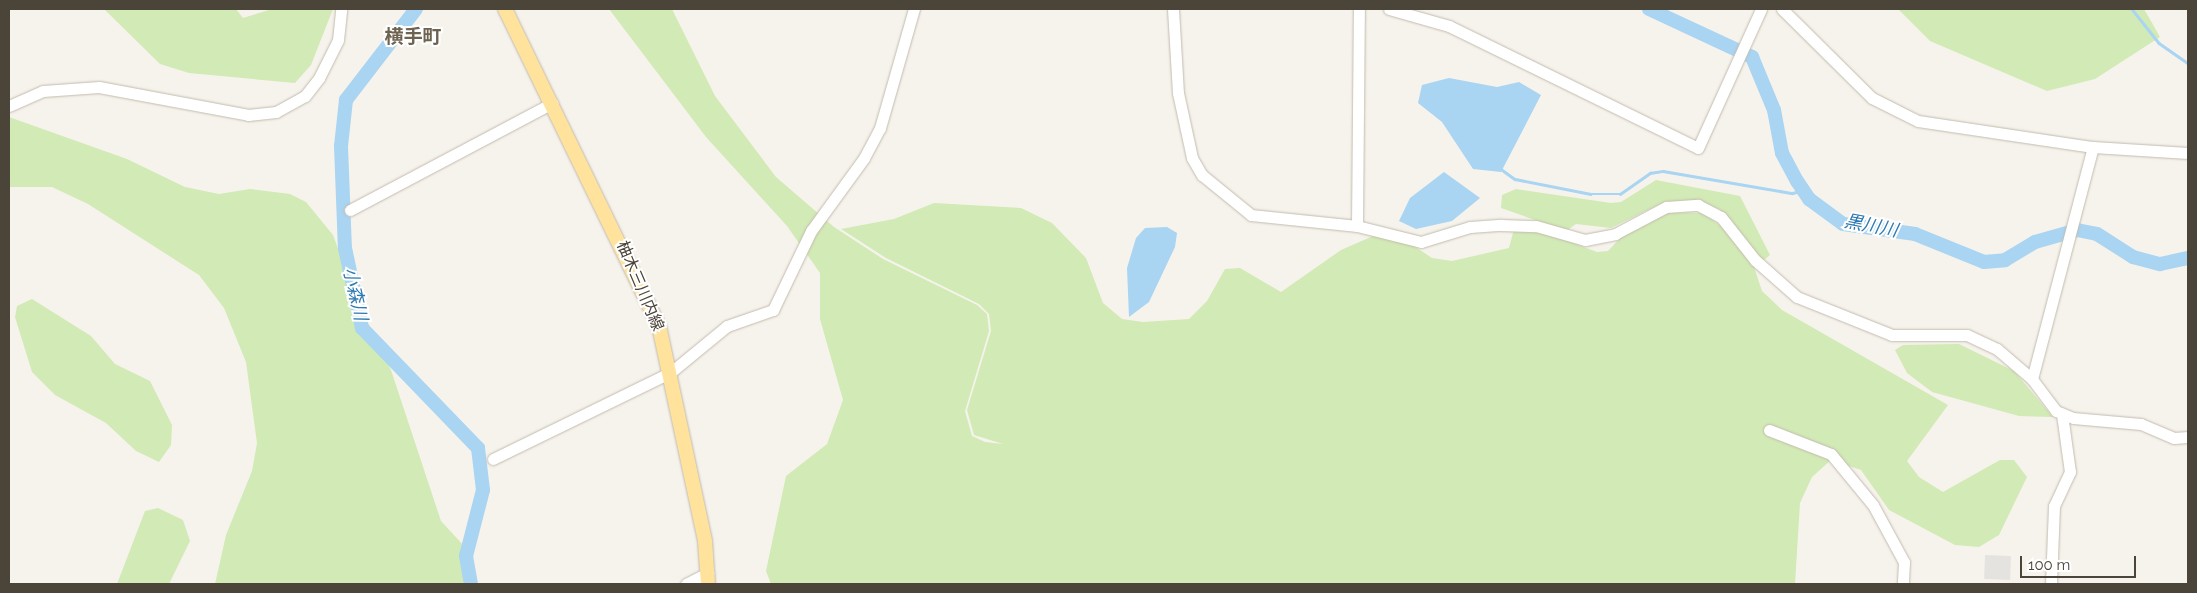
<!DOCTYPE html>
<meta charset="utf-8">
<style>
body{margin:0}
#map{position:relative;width:2197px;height:593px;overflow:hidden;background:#f6f3ec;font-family:Raleway,"Noto Sans JP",sans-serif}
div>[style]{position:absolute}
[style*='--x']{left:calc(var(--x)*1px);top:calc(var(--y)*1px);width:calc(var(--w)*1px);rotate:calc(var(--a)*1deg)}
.green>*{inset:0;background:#d2eab5}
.parking>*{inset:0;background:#e5e3e0;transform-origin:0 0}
.water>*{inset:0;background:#a9d4f2}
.stream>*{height:2.5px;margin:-1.25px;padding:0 1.25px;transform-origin:1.25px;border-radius:1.25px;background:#a9d4f2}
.river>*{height:14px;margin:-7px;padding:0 7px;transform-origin:7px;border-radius:7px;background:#a9d4f2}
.roads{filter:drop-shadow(0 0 1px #c2bbae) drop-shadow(0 0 1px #c2bbae)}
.minor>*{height:11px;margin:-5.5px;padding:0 5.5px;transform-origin:5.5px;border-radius:5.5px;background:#fff}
.major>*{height:14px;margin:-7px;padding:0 7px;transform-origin:7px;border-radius:7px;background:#ffe39c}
span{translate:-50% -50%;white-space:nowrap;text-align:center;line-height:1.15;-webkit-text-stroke:4px #fff;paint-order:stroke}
.street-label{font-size:16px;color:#4b4439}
.water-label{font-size:18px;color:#2e7ab2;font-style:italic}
.quarter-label{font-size:19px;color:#6e6250;font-weight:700}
.frame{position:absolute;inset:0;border:10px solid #4b4439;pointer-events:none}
.scale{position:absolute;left:2020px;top:556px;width:116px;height:22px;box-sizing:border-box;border:2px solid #4b4439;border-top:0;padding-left:6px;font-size:15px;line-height:18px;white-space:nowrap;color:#4b4439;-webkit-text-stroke:4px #fff;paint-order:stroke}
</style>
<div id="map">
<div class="green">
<i style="clip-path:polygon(104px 9px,236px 9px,243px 18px,272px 9px,333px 9px,311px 65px,295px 83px,189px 73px,160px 64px)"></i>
<i style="clip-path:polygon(609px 9px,672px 9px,715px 96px,776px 177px,834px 227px,883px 259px,977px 305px,987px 314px,989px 331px,965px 411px,972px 436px,985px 442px,1003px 444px,974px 435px,967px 410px,991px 331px,989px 314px,979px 304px,886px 258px,841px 229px,894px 219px,934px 203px,1021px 208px,1052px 223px,1086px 258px,1103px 303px,1122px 319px,1143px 322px,1189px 319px,1207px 301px,1225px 269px,1240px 268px,1281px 292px,1341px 250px,1380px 233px,1405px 240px,1432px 258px,1452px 261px,1509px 248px,1514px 229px,1544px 232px,1597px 252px,1608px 251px,1622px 236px,1666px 212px,1703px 213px,1722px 227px,1754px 267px,1762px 291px,1782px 310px,1948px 405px,1907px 461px,1919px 477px,1943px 492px,2000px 460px,2014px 460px,2027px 477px,1999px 535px,1979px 547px,1955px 545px,1889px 510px,1861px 470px,1831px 460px,1812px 477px,1800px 503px,1795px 584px,771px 584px,766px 571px,786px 476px,827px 444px,843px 400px,820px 319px,820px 273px,787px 226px,706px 137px)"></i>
<i style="clip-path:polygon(1898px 9px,2144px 9px,2160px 37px,2095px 79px,2047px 91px,1930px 41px)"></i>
<i style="clip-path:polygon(9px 117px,127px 159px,185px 187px,219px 194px,250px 189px,290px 194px,306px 202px,333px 235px,358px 303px,391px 370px,441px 521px,464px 546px,473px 584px,215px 584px,226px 535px,252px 471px,257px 443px,246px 362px,224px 308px,199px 275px,88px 204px,52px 187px,9px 187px)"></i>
<i style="clip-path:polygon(1656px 180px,1740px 196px,1770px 255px,1763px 261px,1719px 209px,1697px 200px,1662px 203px,1611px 228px,1576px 224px,1566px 231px,1501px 208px,1502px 195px,1516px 189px,1611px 203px,1621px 202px)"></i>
<i style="clip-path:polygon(32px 299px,91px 336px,115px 364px,150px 381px,172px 425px,171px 445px,159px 462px,136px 451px,106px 423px,55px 395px,32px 372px,15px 317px,17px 306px)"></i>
<i style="clip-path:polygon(1959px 344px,2014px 371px,2053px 417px,2019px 416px,1932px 392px,1907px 373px,1895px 350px,1903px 345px)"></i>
<i style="clip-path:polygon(158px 508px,183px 520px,190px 541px,169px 584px,117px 584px,145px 511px)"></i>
</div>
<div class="parking">
<i style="left:1985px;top:555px;width:26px;height:24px;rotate:2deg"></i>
</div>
<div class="water">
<i style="clip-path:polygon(1449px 78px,1497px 87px,1519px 82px,1541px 95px,1501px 172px,1473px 169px,1442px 122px,1418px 103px,1422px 85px)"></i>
<i style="clip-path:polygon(1444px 172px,1480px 198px,1452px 221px,1416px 229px,1399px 221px,1410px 198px)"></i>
<i style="clip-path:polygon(1167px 227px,1177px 233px,1175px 247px,1149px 302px,1129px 317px,1127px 268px,1136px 238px,1145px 228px)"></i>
</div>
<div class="stream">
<i style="--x:2132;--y:9;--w:43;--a:51.5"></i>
<i style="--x:2159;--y:43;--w:35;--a:35"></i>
<i style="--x:1501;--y:169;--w:17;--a:36"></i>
<i style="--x:1515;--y:179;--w:77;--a:11.2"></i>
<i style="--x:1591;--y:194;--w:29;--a:0"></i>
<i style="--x:1620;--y:194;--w:37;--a:-35"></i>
<i style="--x:1650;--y:173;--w:13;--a:-9"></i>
<i style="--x:1663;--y:171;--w:131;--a:9.7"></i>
<i style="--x:1792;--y:193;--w:10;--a:-11"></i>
</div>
<div class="river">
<i style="--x:416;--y:9;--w:115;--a:127.6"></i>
<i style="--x:346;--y:100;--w:46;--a:96.2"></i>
<i style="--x:341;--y:146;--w:102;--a:87.8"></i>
<i style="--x:345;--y:248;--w:82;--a:78"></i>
<i style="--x:362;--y:328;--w:167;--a:46"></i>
<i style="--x:478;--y:448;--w:42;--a:83.2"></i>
<i style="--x:483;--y:490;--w:68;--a:104.4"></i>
<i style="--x:466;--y:556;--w:28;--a:80"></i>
<i style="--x:1649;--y:9;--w:114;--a:25"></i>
<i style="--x:1752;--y:57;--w:57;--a:67.5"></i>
<i style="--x:1774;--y:110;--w:44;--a:79.5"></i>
<i style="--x:1782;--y:153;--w:32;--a:62"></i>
<i style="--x:1797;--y:181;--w:22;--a:56"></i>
<i style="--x:1809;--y:199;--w:42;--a:36.3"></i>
<i style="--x:1843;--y:224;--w:73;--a:7.9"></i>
<i style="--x:1915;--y:234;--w:74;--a:22.1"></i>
<i style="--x:1984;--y:262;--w:21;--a:-5"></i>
<i style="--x:2005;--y:260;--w:35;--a:-31"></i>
<i style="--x:2035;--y:242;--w:44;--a:-15.9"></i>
<i style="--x:2077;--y:230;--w:20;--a:11"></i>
<i style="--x:2097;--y:234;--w:43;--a:32.6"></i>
<i style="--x:2133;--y:257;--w:28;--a:15"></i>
<i style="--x:2160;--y:264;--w:29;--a:-12"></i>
</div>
<div class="roads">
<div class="minor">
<i style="--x:1173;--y:9;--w:84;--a:86.6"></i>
<i style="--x:1178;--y:93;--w:66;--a:77.8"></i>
<i style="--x:1192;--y:158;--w:20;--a:60"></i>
<i style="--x:1202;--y:175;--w:63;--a:39.2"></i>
<i style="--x:1251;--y:215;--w:107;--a:5.9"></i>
<i style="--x:1357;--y:226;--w:66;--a:14"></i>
<i style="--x:1421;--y:242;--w:51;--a:-17"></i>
<i style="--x:1470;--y:227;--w:31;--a:-4"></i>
<i style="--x:1501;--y:225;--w:35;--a:2"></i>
<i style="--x:1536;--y:226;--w:51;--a:15.9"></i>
<i style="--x:1585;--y:240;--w:31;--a:-11"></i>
<i style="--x:1615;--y:234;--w:58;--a:-27.9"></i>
<i style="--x:1666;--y:207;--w:32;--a:-4"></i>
<i style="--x:1698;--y:205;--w:26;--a:28"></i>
<i style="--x:1721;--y:217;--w:55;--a:51.7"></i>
<i style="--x:1755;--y:260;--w:56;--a:41.4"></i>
<i style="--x:1797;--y:297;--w:102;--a:21.8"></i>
<i style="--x:1892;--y:335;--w:75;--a:0"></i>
<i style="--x:1967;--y:335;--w:33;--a:25"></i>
<i style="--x:1997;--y:349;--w:46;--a:40.6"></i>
<i style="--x:2032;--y:379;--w:40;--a:53"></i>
<i style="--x:2056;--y:411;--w:18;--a:22"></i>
<i style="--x:2073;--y:418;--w:68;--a:5"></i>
<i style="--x:2141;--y:424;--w:36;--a:23"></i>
<i style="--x:2174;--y:438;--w:14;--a:-4"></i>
<i style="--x:1389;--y:9;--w:62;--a:15.8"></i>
<i style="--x:1449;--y:26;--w:277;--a:26.1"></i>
<i style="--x:1698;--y:148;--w:153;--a:-65.6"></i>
<i style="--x:1782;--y:9;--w:127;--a:44.7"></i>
<i style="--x:1872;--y:98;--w:51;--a:26.6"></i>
<i style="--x:1918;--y:121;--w:177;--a:8.5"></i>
<i style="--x:2093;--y:147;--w:95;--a:3.6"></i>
<i style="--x:9;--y:106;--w:37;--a:-24"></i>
<i style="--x:43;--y:91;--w:56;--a:-4.1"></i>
<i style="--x:99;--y:87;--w:152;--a:10.6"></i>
<i style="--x:248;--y:115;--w:28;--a:-6"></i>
<i style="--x:276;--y:112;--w:33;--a:-29"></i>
<i style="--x:305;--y:96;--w:23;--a:-52"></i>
<i style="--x:319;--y:78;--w:42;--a:-63.4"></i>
<i style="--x:338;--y:40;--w:31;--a:-84"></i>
<i style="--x:350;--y:210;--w:229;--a:-27.9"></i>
<i style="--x:1357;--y:226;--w:217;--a:-89.5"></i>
<i style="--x:2032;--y:379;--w:240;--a:-75.3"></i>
<i style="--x:1769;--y:430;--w:66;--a:21.2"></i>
<i style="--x:1831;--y:454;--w:66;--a:50.5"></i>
<i style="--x:1873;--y:505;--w:65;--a:61.5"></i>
<i style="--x:1904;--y:562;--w:22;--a:93"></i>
<i style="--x:493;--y:459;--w:198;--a:-26"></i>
<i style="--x:671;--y:372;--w:72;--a:-39.4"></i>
<i style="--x:727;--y:326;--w:49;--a:-19.2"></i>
<i style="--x:773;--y:310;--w:88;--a:-64.3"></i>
<i style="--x:811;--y:231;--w:90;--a:-54"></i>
<i style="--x:864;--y:158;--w:34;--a:-62"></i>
<i style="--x:880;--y:128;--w:124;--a:-74.1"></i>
<i style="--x:686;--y:584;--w:25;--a:-27"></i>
<i style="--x:2051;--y:584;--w:78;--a:-87.8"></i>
<i style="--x:2054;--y:506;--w:38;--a:-65"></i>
<i style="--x:2070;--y:472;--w:59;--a:-97.9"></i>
</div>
<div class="major">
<i style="--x:505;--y:9;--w:352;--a:64.1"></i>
<i style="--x:659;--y:326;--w:220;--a:77.9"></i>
<i style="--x:705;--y:541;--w:43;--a:86"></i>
</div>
</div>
<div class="street-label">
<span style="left:640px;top:286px;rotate:67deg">柚木三川内線</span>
</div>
<div class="water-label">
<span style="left:1871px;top:226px;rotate:11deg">黒川川</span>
<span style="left:355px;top:294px;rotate:77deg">小森川</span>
</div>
<div class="quarter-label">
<span style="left:413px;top:37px">横手町</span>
</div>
<div class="frame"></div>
<div class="scale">100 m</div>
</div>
